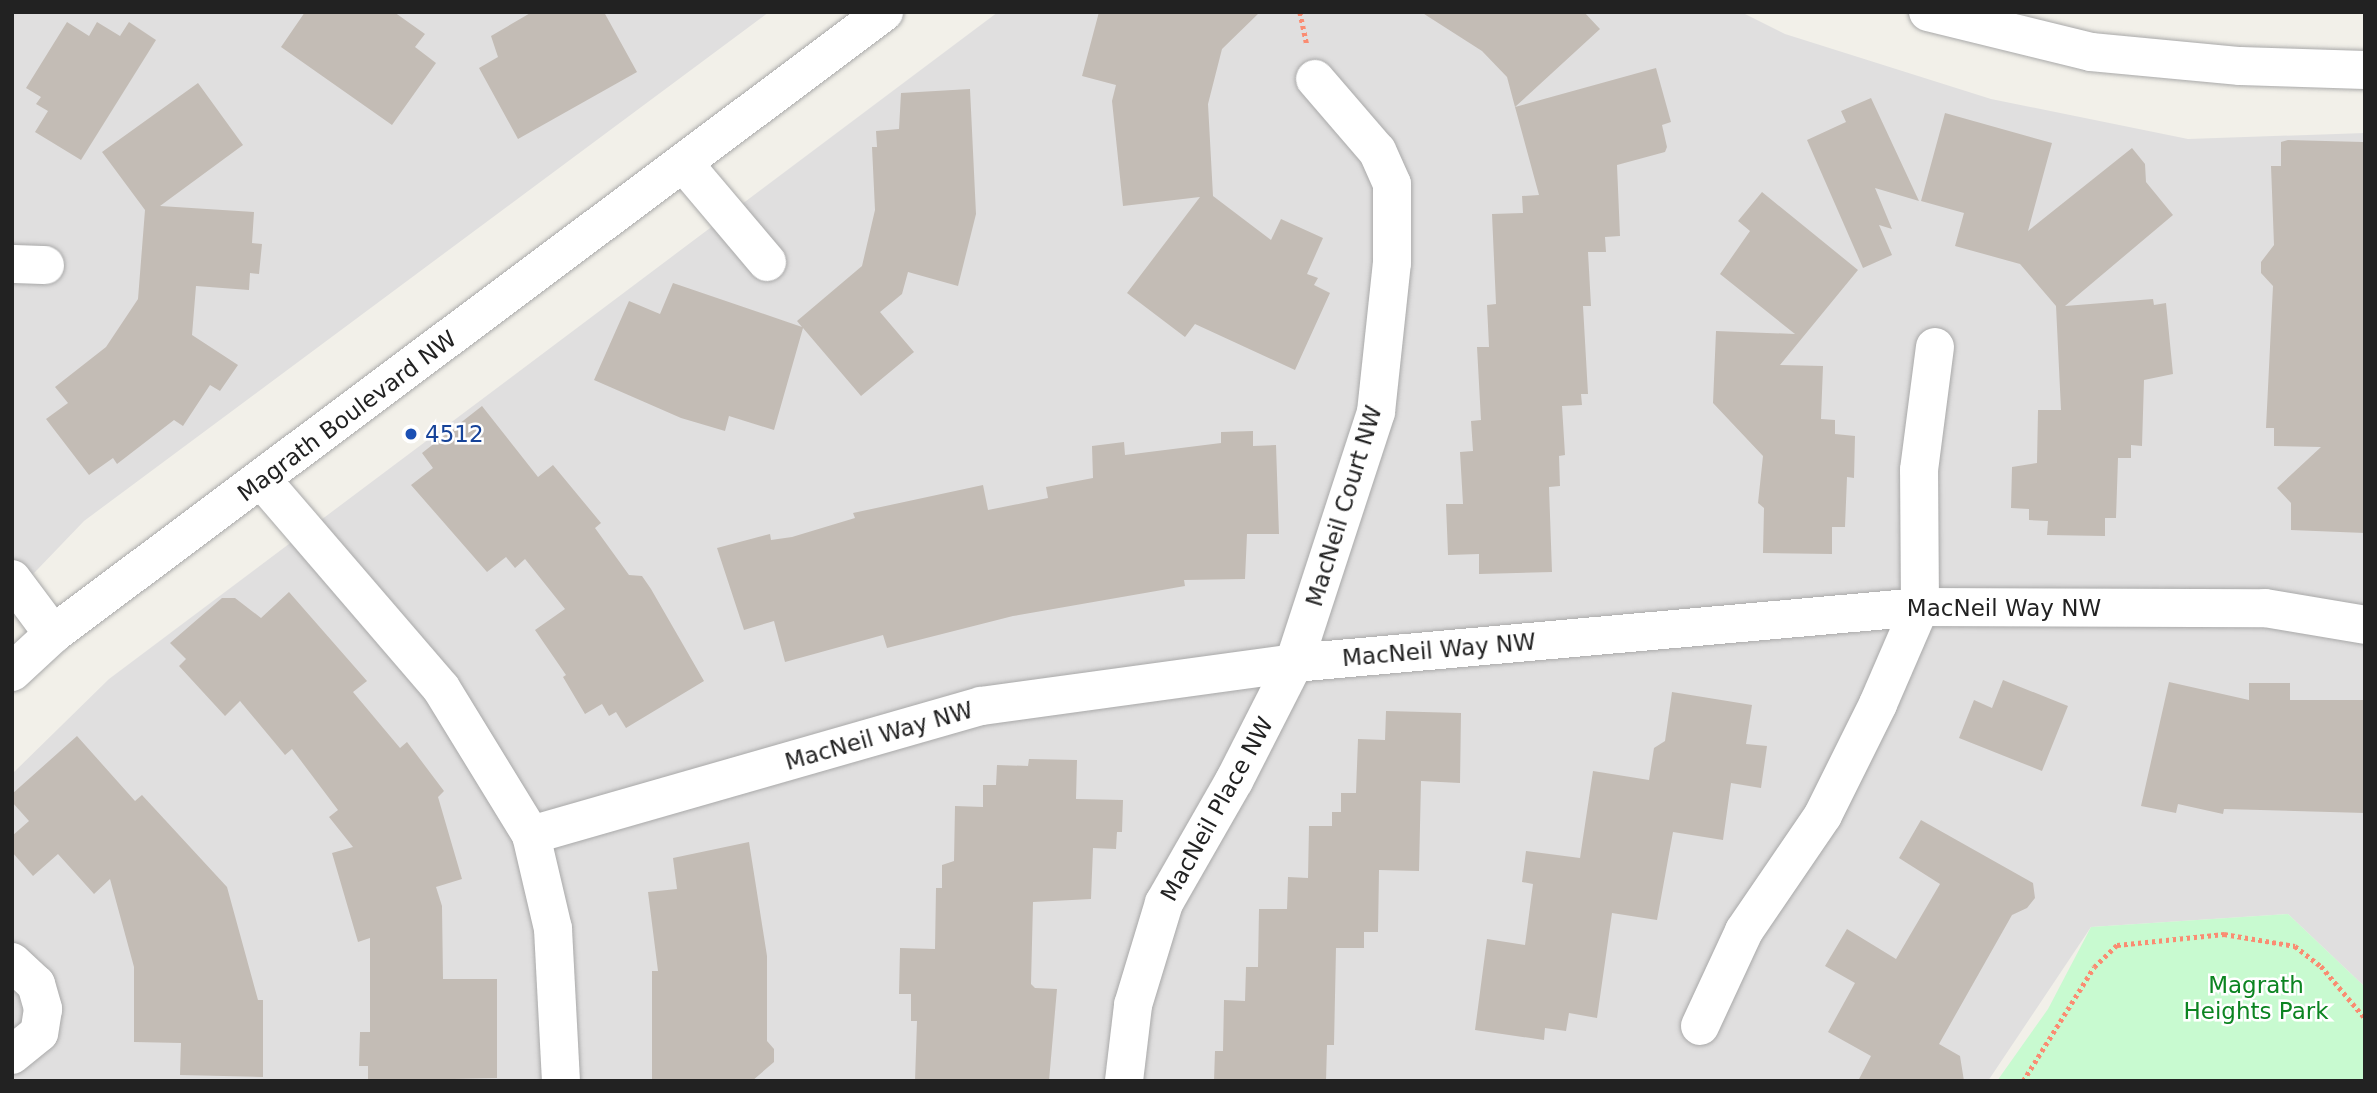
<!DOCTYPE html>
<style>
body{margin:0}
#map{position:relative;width:2377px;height:1093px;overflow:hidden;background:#f2f0e9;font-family:"DejaVu Sans",sans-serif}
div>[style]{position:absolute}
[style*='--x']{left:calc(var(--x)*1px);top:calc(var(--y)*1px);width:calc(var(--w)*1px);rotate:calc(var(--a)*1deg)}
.residential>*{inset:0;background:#e0dfdf}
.park>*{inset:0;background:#c8fad0}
.building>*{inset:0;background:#c3bcb5}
.path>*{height:4.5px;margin-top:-2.25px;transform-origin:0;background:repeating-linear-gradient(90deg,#fa8c72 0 3.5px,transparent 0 7px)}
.roads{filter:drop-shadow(0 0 2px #a9a9a9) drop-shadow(0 0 2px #a9a9a9)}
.minor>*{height:38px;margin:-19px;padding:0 19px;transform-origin:19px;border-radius:19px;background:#fff}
.dots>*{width:19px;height:19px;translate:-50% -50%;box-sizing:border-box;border:4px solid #fff;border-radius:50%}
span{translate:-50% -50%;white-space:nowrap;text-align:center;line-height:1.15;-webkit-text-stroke:5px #fff;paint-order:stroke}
.street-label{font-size:23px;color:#222}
.transit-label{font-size:23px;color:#164399}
.left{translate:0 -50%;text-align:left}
.park-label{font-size:23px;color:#0c8421}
.frame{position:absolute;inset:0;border:14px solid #222;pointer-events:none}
</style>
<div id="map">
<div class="residential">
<i style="clip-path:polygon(12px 12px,769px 12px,84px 521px,12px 596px)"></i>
<i style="clip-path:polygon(998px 12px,1741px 12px,1785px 34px,1991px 99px,2188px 139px,2365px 133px,2365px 987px,2288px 914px,2091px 927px,1988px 1081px,12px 1081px,12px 774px,109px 679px)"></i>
</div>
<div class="park">
<i style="clip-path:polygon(2288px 914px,2365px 987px,2365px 1081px,1997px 1081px,2048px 1009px,2091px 927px)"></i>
</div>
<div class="building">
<i style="clip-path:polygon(305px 12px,394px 12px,425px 34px,415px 47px,436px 63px,392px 125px,281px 47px)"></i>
<i style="clip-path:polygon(532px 12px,604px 12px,637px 72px,518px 139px,479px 68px,498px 57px,491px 36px)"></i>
<i style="clip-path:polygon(1099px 12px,1260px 12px,1222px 49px,1208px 104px,1213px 196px,1271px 240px,1281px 219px,1323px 238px,1307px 274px,1318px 278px,1314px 285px,1330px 293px,1295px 370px,1195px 324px,1185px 337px,1127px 293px,1200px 197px,1123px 206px,1112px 101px,1116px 85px,1082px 76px)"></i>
<i style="clip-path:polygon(1421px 12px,1584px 12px,1600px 29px,1515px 107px,1507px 77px,1482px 51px)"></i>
<i style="clip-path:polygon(67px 22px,89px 36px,97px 22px,120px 36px,129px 22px,156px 40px,81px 160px,35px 132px,48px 111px,36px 104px,41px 97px,26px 88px)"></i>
<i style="clip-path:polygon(1656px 68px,1671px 122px,1662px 125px,1667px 147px,1665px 152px,1617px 165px,1620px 236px,1605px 237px,1606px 252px,1588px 252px,1591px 306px,1583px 306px,1588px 394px,1581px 394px,1582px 405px,1562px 406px,1565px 455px,1559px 456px,1560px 486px,1549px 487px,1552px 572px,1479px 574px,1479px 554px,1448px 555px,1446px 504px,1463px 504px,1460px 452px,1473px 451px,1471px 421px,1481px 420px,1477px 347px,1489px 347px,1487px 305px,1496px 304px,1492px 214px,1523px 213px,1522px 196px,1539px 195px,1515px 107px)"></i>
<i style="clip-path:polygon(198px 83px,243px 145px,160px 206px,254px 212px,252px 243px,262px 244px,259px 274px,250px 273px,249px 290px,196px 286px,192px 335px,238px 365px,220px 391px,210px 385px,183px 426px,174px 420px,117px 464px,113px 458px,89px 475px,46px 419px,68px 403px,55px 387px,106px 347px,138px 299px,145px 210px,102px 152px)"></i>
<i style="clip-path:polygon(970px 89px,976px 214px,958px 286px,908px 272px,902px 294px,880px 312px,914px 352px,861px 396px,803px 328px,774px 430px,729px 416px,725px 431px,681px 418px,594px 380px,629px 301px,660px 314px,673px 283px,802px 327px,797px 321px,862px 266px,875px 210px,872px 147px,877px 147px,876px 131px,899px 129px,901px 93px)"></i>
<i style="clip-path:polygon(1871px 98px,1919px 201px,1875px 188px,1892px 229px,1879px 225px,1892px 255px,1863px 268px,1807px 140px,1846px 122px,1841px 111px)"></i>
<i style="clip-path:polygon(1945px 113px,2052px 143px,2028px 231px,2132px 148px,2145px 164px,2146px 182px,2173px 215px,2065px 306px,2153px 299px,2154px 305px,2166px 303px,2173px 374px,2144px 380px,2142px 446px,2131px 445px,2131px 458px,2118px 458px,2116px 518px,2105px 518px,2105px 536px,2047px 535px,2048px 521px,2029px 520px,2029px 509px,2011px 508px,2012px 467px,2037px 463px,2038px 410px,2061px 410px,2056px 306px,2020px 264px,1955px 246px,1964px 213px,1921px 201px)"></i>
<i style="clip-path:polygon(2288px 140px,2363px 142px,2365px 533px,2291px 530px,2291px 503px,2277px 488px,2321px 447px,2274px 446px,2274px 428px,2266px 428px,2273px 286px,2261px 273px,2261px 262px,2274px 245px,2271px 166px,2281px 166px,2281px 142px)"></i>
<i style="clip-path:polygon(1762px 192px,1858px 270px,1780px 365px,1823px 366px,1821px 419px,1835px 420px,1835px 434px,1855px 436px,1854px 478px,1847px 477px,1845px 527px,1832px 527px,1832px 554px,1763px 553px,1764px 508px,1758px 503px,1763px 456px,1713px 403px,1716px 331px,1795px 334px,1720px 274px,1750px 231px,1738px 221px)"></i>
<i style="clip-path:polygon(482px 406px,538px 477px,553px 465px,601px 523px,595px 528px,629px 575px,642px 576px,651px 589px,704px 681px,626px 728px,616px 712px,609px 716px,602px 704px,585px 714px,563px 677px,566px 675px,535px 630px,565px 609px,525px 559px,515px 568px,506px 557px,487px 572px,411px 485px,433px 468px,422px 453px)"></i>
<i style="clip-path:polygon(1253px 431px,1253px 446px,1276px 445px,1279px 534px,1247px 534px,1245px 579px,1184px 580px,1185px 586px,1013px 616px,887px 648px,883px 635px,785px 662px,774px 621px,744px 630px,717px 548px,770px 534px,771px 540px,792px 537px,855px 518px,853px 513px,983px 485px,988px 510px,1048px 498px,1046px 487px,1093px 478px,1092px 446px,1124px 442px,1125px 455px,1221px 443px,1221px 432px)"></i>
<i style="clip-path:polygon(289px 592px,367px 681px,353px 692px,400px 748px,407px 742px,444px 791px,438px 797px,462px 879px,436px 887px,442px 906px,443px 979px,497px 979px,497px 1078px,368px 1081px,368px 1066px,359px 1066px,360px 1032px,370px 1032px,370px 938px,358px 942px,332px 853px,353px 847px,329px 817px,338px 810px,292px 749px,285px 755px,240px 701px,225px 716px,179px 666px,186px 659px,170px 643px,222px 598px,235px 598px,261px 618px)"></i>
<i style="clip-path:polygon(2003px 680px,2068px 706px,2042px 771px,1959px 738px,1974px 700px,1992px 708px)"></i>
<i style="clip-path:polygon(2169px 682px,2249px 700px,2249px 683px,2290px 683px,2290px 700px,2365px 700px,2365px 813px,2224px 809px,2223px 814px,2178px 804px,2176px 813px,2141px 806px)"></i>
<i style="clip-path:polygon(1672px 692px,1752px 705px,1746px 744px,1767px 746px,1761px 788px,1731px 783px,1723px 840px,1673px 832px,1657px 920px,1612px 913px,1597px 1018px,1569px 1013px,1566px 1031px,1545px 1028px,1544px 1040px,1475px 1030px,1487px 939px,1525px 945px,1533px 884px,1522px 882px,1526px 851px,1580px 858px,1593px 771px,1649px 780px,1654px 748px,1665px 741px)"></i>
<i style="clip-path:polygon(1386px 711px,1461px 713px,1460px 783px,1421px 781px,1419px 871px,1379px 870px,1378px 932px,1364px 932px,1364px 948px,1336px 948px,1334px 1045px,1327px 1045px,1326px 1081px,1214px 1081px,1215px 1051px,1223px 1051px,1224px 1000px,1245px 1001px,1246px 967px,1258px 967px,1259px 909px,1287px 909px,1288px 877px,1308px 878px,1309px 826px,1332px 826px,1332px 812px,1341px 812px,1341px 793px,1356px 793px,1358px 739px,1385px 740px)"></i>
<i style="clip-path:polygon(77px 736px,135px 801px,142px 795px,227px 887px,258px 1000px,263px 1000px,263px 1077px,180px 1075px,181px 1043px,134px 1042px,134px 967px,110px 879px,94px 894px,58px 854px,33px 876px,12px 852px,12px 836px,29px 821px,12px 802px,12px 794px)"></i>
<i style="clip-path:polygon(1029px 759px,1077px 760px,1076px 799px,1123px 800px,1122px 832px,1117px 832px,1116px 849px,1093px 848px,1091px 899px,1033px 902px,1031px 984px,1035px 988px,1057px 989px,1049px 1081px,915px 1081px,917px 1021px,911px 1021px,911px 994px,899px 994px,900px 948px,935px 949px,936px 888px,942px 888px,942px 865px,954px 861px,955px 806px,983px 807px,983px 785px,996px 785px,997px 765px,1028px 766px)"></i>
<i style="clip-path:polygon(1921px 820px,2033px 883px,2035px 898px,2027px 908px,2012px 915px,1939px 1044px,1960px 1056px,1964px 1081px,1858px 1081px,1871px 1056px,1828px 1032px,1855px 983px,1825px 966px,1847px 929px,1896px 959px,1940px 884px,1899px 858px)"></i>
<i style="clip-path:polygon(749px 842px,767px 956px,767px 1041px,774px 1049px,774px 1062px,752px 1081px,652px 1081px,652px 971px,658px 971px,648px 892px,677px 889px,673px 858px)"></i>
</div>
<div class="path">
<i style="--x:1300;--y:12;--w:33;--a:78"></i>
<i style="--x:2023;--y:1081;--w:134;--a:-58.1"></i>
<i style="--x:2094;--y:967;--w:32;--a:-44"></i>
<i style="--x:2117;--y:945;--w:108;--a:-5.9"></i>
<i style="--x:2224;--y:934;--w:72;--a:9.6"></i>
<i style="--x:2295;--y:946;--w:33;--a:38"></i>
<i style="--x:2321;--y:966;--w:68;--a:49.8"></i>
</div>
<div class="roads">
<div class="minor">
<i style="--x:1928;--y:12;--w:168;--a:13.8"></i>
<i style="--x:2091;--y:52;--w:150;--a:5.4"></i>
<i style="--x:2240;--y:66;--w:125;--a:1.8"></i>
<i style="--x:685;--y:165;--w:127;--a:49.8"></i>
<i style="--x:12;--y:264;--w:33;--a:2"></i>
<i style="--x:262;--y:480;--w:274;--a:49.3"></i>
<i style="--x:441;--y:688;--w:172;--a:58.5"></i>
<i style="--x:531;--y:835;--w:97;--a:76.8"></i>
<i style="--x:553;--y:929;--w:152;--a:87"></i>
<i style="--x:12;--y:579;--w:69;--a:53.3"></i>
<i style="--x:12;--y:672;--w:56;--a:-42.8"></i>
<i style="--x:53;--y:634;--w:1038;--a:-36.81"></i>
<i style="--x:531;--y:835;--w:468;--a:-16"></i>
<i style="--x:981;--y:706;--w:316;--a:-7.8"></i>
<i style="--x:1294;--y:663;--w:628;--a:-5.11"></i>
<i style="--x:1920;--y:607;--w:345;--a:0.2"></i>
<i style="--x:2265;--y:608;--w:101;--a:9.6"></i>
<i style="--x:12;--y:962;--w:33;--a:43"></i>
<i style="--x:36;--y:984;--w:26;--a:74"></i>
<i style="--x:43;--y:1009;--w:24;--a:99"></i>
<i style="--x:39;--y:1033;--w:35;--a:141"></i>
<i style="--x:1700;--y:1026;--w:105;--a:-65.1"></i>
<i style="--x:1744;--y:931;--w:140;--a:-55.7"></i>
<i style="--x:1823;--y:815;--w:124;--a:-63.6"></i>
<i style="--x:1878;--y:704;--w:106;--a:-66.6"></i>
<i style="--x:1920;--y:607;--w:137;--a:-90.4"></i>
<i style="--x:1919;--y:470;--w:124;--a:-82.6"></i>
<i style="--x:1124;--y:1081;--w:77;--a:-83.2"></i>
<i style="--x:1133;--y:1005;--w:107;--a:-73.1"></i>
<i style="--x:1164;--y:903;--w:141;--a:-60.2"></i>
<i style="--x:1234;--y:781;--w:132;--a:-63"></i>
<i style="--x:1294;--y:663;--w:264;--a:-71.9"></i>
<i style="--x:1376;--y:412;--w:150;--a:-83.9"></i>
<i style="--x:1392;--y:263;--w:79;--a:-90"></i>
<i style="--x:1392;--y:184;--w:36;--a:-114"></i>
<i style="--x:1377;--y:151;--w:95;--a:-130.7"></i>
</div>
</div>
<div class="dots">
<i style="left:411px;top:434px;background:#1a4fb4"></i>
</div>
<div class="street-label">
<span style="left:347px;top:416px;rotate:-37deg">Magrath Boulevard NW</span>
<span style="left:1344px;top:506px;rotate:-73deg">MacNeil Court NW</span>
<span style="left:2004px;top:608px">MacNeil Way NW</span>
<span style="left:1439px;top:650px;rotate:-5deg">MacNeil Way NW</span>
<span style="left:879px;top:736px;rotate:-16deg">MacNeil Way NW</span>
<span style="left:1217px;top:809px;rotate:-61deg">MacNeil Place NW</span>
</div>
<div class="transit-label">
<span class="left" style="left:425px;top:434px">4512</span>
</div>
<div class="park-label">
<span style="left:2256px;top:998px">Magrath<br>Heights Park</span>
</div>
<div class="frame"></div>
</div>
